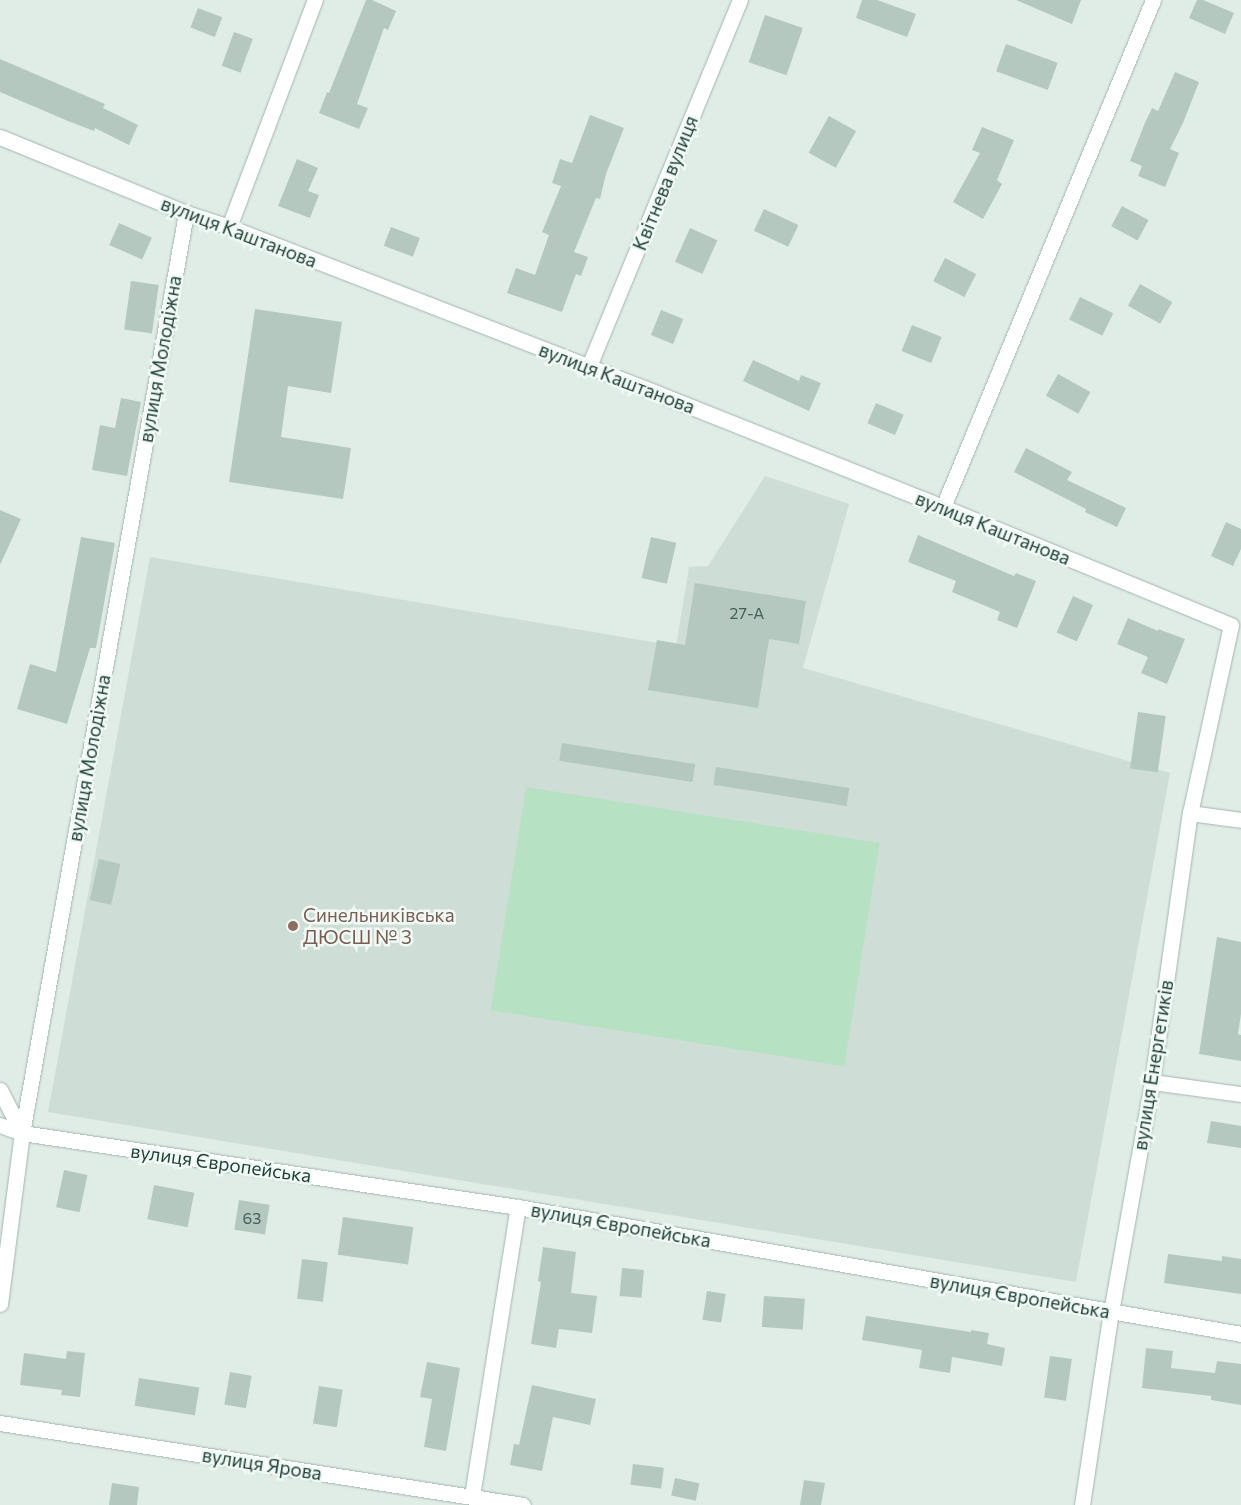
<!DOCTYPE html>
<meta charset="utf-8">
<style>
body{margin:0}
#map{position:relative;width:1241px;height:1505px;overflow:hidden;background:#e0ede7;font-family:Commissioner,sans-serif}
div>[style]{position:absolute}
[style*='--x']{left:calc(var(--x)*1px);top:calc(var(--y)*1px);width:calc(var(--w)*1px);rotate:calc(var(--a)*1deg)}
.built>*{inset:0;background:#ceddd6}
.green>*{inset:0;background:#b6e1c2;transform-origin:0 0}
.building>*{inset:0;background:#b5c8c0;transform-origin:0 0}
.roads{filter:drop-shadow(0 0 1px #a2b5af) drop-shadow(0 0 1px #a2b5af)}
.minor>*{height:15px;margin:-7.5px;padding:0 7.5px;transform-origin:7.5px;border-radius:7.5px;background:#fff}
.dots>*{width:14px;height:14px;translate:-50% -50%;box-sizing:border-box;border:2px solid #f1f9f5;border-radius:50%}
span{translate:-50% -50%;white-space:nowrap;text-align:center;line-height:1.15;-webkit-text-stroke:5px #f1f9f5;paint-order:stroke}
.number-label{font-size:16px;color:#446159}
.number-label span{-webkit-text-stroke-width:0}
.street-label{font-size:19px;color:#1f3f37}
.education-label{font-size:19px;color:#785e54}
.left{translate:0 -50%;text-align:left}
</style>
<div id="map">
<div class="built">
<i style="clip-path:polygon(765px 476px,849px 504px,803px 668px,1170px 773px,1076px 1282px,48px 1112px,150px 557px,676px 646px,689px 567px,708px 566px)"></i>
</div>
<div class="green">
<i style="left:526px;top:787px;width:358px;height:226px;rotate:9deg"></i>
</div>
<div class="building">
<i style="clip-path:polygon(366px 0,372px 0,396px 11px,388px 30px,384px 28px,357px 104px,368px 108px,359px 129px,319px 113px,327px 92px,329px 93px)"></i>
<i style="clip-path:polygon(862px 0,877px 0,916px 14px,907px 37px,856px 18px)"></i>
<i style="clip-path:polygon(1016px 0,1081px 0,1072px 24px)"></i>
<i style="clip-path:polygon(1197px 0,1203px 0,1234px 13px,1225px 34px,1189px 18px)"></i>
<i style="left:198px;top:8px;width:26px;height:21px;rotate:21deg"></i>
<i style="left:765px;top:15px;width:40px;height:50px;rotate:19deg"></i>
<i style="left:234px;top:32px;width:20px;height:36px;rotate:20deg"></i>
<i style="left:1006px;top:44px;width:55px;height:29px;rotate:20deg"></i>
<i style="clip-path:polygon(0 59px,105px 104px,103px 108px,138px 125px,129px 145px,95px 128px,94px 131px,68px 121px,0 92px)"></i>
<i style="clip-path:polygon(1175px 72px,1199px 82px,1183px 123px,1170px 149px,1179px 153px,1165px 187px,1138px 176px,1142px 166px,1130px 161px,1144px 125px,1152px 108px,1158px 111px)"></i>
<i style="clip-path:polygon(590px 115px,624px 128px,606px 174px,600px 199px,596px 198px,574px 252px,588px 257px,581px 276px,576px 274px,562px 312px,507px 293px,516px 268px,535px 275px,549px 235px,542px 232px,561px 186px,552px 183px,560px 159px,572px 163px)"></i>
<i style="left:829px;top:116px;width:31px;height:42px;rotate:29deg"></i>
<i style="clip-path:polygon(982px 127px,1014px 140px,997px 180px,1002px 184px,983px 219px,953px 202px,980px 153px,972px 150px)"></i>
<i style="clip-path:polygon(297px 159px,318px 168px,308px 191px,319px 195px,310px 218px,278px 206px)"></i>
<i style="left:1122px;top:206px;width:30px;height:23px;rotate:28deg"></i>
<i style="left:764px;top:209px;width:38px;height:24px;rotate:25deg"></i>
<i style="left:119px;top:223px;width:36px;height:24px;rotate:24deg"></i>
<i style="left:391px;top:227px;width:31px;height:20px;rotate:21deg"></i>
<i style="left:690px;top:228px;width:30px;height:37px;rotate:24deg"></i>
<i style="left:945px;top:258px;width:35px;height:26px;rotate:27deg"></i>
<i style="left:131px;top:281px;width:28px;height:49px;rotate:8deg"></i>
<i style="left:1140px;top:284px;width:37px;height:25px;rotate:29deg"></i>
<i style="left:1080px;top:297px;width:37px;height:25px;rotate:26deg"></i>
<i style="clip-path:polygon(255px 309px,342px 322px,331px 393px,288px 386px,281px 437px,351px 448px,343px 499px,229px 482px)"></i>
<i style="left:661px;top:310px;width:24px;height:27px;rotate:22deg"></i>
<i style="left:912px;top:325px;width:32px;height:28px;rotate:22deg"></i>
<i style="clip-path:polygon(753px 360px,799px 381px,801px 375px,821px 383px,809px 411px,743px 381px)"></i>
<i style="left:1058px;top:374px;width:37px;height:25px;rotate:29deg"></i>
<i style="clip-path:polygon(121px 398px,141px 402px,127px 476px,92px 470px,100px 425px,115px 428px)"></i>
<i style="left:876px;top:403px;width:30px;height:22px;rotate:23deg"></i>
<i style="clip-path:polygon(1026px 448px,1072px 472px,1067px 480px,1126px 508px,1117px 527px,1085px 512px,1086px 509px,1014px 472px)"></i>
<i style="clip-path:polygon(0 510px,21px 519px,0 565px)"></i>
<i style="clip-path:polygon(1226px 522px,1241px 529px,1241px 549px,1233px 566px,1211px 556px)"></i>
<i style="clip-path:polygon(918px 535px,1014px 576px,1016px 573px,1036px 581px,1017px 628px,997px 620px,1000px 612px,952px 592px,956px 581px,908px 562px)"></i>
<i style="clip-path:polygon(81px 537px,115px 543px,96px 648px,90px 648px,67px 724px,17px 709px,30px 664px,56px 672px)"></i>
<i style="left:651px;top:537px;width:26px;height:42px;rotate:13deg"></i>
<i style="clip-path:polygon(695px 583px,806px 601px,799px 644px,769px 639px,758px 708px,648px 690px,657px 640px,685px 645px)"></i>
<i style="left:1073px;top:596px;width:22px;height:40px;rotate:24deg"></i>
<i style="clip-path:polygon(1128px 618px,1158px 631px,1158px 629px,1185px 639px,1167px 684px,1141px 673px,1148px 657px,1117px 644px)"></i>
<i style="left:1138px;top:712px;width:28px;height:57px;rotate:8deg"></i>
<i style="left:562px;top:743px;width:135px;height:18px;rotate:9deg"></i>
<i style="left:716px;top:767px;width:135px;height:18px;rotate:9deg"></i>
<i style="left:99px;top:859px;width:22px;height:42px;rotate:13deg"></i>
<i style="clip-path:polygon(1217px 937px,1241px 942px,1241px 1014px,1238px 1034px,1241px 1035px,1241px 1061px,1199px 1054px)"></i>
<i style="clip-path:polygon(1211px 1121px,1241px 1126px,1241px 1148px,1207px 1143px)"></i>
<i style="left:64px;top:1170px;width:24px;height:38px;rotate:12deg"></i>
<i style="left:154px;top:1185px;width:41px;height:35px;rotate:11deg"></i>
<i style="left:239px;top:1200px;width:31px;height:30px;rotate:9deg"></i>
<i style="left:343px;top:1217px;width:71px;height:38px;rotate:8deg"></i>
<i style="clip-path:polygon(543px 1247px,576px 1252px,571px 1293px,597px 1296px,592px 1333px,559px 1329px,556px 1348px,531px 1344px,541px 1282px,538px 1281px)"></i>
<i style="clip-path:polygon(1168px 1254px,1222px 1261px,1222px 1256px,1241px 1259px,1241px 1294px,1164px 1283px)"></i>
<i style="left:302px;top:1259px;width:26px;height:40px;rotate:7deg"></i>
<i style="left:622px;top:1268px;width:22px;height:28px;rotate:5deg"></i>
<i style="left:707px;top:1291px;width:19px;height:29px;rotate:9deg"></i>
<i style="left:764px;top:1296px;width:41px;height:31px;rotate:4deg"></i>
<i style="clip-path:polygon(866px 1316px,971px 1332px,971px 1330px,989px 1333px,987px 1344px,1005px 1348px,1002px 1366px,952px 1357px,950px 1373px,919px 1368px,922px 1350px,862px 1340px)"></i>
<i style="clip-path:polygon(1146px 1348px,1173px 1351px,1171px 1368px,1215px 1373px,1217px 1361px,1241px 1364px,1241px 1405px,1211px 1400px,1211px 1396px,1142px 1388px)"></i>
<i style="clip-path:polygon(67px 1351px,85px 1353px,80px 1397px,61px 1395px,62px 1390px,20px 1385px,24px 1353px,66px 1359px)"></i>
<i style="left:1050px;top:1356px;width:22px;height:42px;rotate:8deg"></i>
<i style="clip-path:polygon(427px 1362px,460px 1368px,446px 1451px,424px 1447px,432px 1399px,420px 1397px)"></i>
<i style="left:230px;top:1372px;width:22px;height:33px;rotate:10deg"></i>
<i style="left:139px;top:1378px;width:61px;height:28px;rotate:9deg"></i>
<i style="clip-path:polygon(532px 1385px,596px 1399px,590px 1425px,553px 1417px,542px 1471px,510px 1465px,514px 1444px,519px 1445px)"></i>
<i style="left:319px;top:1386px;width:24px;height:38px;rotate:9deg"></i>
<i style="left:633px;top:1464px;width:31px;height:21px;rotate:7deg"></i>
<i style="left:675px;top:1478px;width:25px;height:18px;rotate:12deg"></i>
<i style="clip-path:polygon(804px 1480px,825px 1483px,821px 1505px,800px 1505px)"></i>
<i style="clip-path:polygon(112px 1483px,139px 1487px,137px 1505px,109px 1505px)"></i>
</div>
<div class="roads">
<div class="minor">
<i style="--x:0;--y:137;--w:201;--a:22.2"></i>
<i style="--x:186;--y:213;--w:45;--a:18"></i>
<i style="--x:229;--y:227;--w:461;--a:21.2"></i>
<i style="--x:659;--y:394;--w:306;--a:21.7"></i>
<i style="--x:943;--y:507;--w:311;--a:22.3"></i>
<i style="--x:229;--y:227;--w:243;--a:-69.3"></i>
<i style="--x:589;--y:366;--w:396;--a:-67.6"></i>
<i style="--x:943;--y:507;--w:549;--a:-67.5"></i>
<i style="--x:1190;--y:813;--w:51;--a:7.8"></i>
<i style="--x:1152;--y:1082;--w:90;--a:7.7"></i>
<i style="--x:0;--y:1090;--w:48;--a:62.9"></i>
<i style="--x:0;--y:1125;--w:23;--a:20"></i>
<i style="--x:22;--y:1133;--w:501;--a:8.49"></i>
<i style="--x:518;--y:1207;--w:734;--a:9.96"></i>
<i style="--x:0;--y:1304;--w:172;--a:-82.7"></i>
<i style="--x:22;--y:1133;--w:935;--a:-79.89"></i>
<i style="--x:0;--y:1423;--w:529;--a:8.91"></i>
<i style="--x:472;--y:1496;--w:293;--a:-81"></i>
<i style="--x:1082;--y:1505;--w:195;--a:-81.5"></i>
<i style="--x:1111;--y:1312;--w:234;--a:-79.9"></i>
<i style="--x:1152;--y:1082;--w:272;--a:-82"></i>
<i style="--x:1190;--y:813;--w:192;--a:-77.7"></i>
</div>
</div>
<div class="dots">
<i style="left:293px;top:926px;background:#8d6e63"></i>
</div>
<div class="number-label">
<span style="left:747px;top:613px">27-А</span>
<span style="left:252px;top:1218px">63</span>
</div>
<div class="street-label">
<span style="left:665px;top:183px;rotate:-68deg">Квітнева вулиця</span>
<span style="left:239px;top:232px;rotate:21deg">вулиця Каштанова</span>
<span style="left:160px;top:359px;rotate:-80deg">вулиця Молодіжна</span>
<span style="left:617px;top:378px;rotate:21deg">вулиця Каштанова</span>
<span style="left:993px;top:528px;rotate:22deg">вулиця Каштанова</span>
<span style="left:89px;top:758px;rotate:-80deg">вулиця Молодіжна</span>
<span style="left:1153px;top:1065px;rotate:-81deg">вулиця Енергетиків</span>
<span style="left:221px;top:1163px;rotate:8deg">вулиця Європейська</span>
<span style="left:621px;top:1225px;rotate:10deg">вулиця Європейська</span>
<span style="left:1020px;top:1296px;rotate:10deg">вулиця Європейська</span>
<span style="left:262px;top:1464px;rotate:9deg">вулиця Ярова</span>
</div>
<div class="education-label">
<span class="left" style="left:303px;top:926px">Синельниківська<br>ДЮСШ № 3</span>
</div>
</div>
